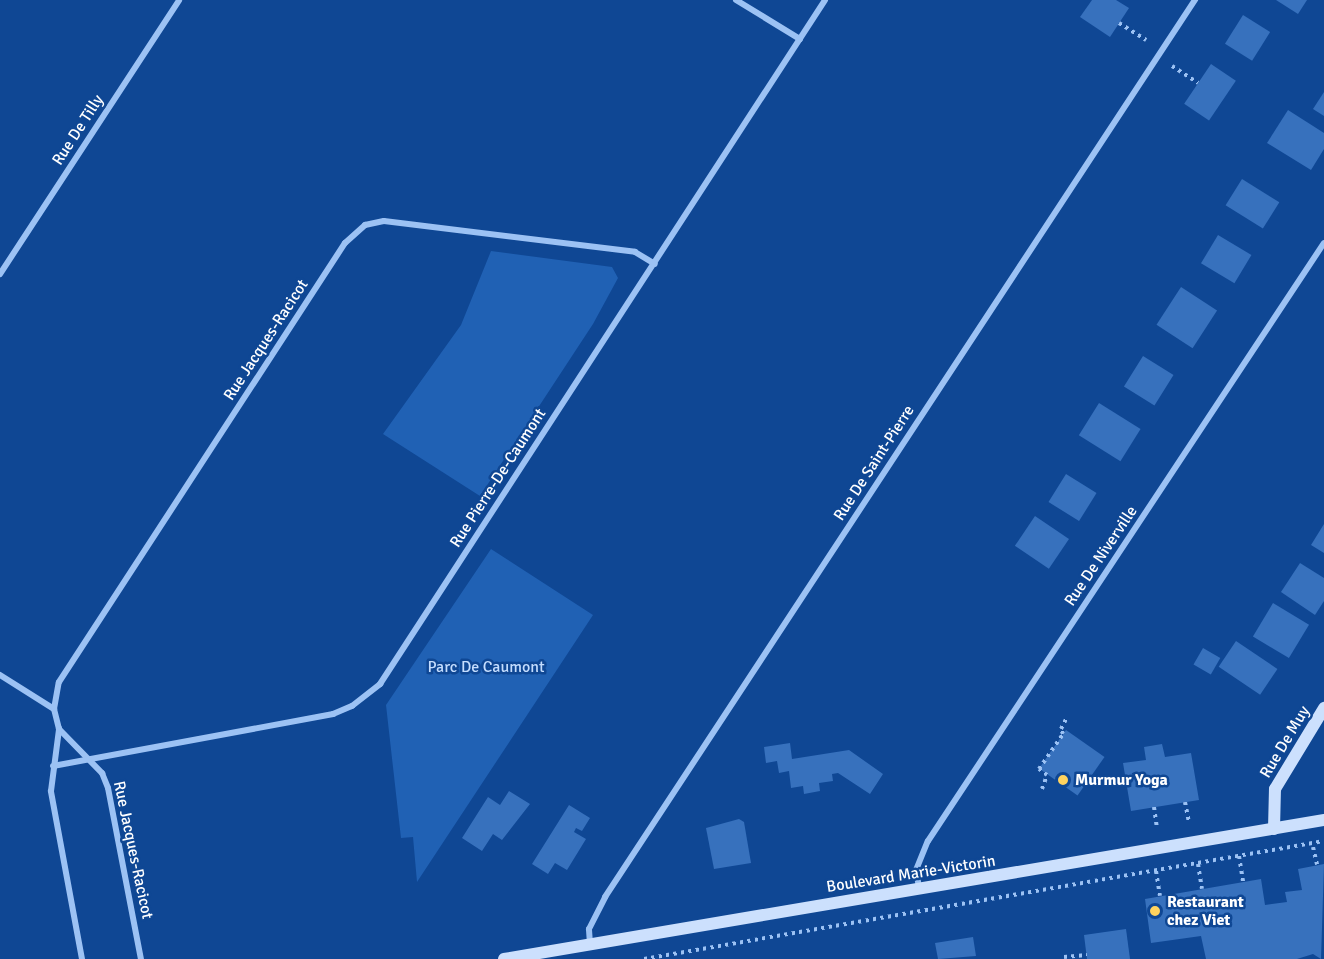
<!DOCTYPE html>
<style>
body{margin:0}
#map{position:relative;width:1324px;height:959px;overflow:hidden;background:#0f4794;font-family:Signika,sans-serif}
div>[style]{position:absolute}
[style*='--x']{left:calc(var(--x)*1px);top:calc(var(--y)*1px);width:calc(var(--w)*1px);rotate:calc(var(--a)*1deg)}
.green>*{inset:0;background:#2061b4}
.building>*{inset:0;background:#3771bd;transform-origin:0 0}
.path>*{height:4px;margin-top:-2px;transform-origin:0;background:repeating-linear-gradient(90deg,#9cc2f4 0 3px,transparent 0 7.5px)}
.street>*{height:6px;margin:-3px;padding:0 3px;transform-origin:3px;border-radius:3px;background:#9cc2f4}
.secondary>*{height:12px;margin:-6px;padding:0 6px;transform-origin:6px;border-radius:6px;background:#cce0fd}
.dots>*{width:16px;height:16px;translate:-50% -50%;box-sizing:border-box;border:3px solid #0f4794;border-radius:50%}
span{translate:-50% -50%;white-space:nowrap;text-align:center;line-height:1.15;-webkit-text-stroke:5px #0f4794;paint-order:stroke}
.street-label{font-size:16px;color:#fff}
.park-label{font-size:16px;color:#c4ddfe}
.poi-label{font-size:16px;color:#fff;font-weight:700}
.left{translate:0 -50%;text-align:left}
</style>
<div id="map">
<div class="green">
<i style="clip-path:polygon(491px 251px,612px 267px,618px 278px,593px 324px,480px 496px,383px 434px,461px 325px)"></i>
<i style="clip-path:polygon(491px 549px,593px 615px,417px 882px,413px 837px,401px 838px,386px 705px)"></i>
</div>
<div class="building">
<i style="clip-path:polygon(1092px 0,1116px 0,1129px 8px,1110px 37px,1080px 17px)"></i>
<i style="clip-path:polygon(1276px 0,1307px 0,1298px 14px)"></i>
<i style="left:1243px;top:15px;width:32px;height:34px;rotate:32deg"></i>
<i style="left:1211px;top:64px;width:30px;height:48px;rotate:34deg"></i>
<i style="clip-path:polygon(1324px 92px,1324px 116px,1313px 109px)"></i>
<i style="clip-path:polygon(1288px 110px,1324px 133px,1324px 149px,1311px 170px,1267px 143px)"></i>
<i style="left:1242px;top:179px;width:44px;height:31px;rotate:32deg"></i>
<i style="left:1218px;top:235px;width:39px;height:33px;rotate:31deg"></i>
<i style="left:1181px;top:287px;width:43px;height:45px;rotate:33deg"></i>
<i style="left:1143px;top:356px;width:36px;height:36px;rotate:32deg"></i>
<i style="left:1099px;top:403px;width:49px;height:38px;rotate:32deg"></i>
<i style="left:1066px;top:474px;width:36px;height:33px;rotate:32deg"></i>
<i style="left:1035px;top:516px;width:41px;height:36px;rotate:34deg"></i>
<i style="clip-path:polygon(1324px 524px,1324px 553px,1311px 545px)"></i>
<i style="clip-path:polygon(1300px 563px,1324px 578px,1324px 601px,1315px 615px,1281px 592px)"></i>
<i style="left:1273px;top:603px;width:42px;height:39px;rotate:31deg"></i>
<i style="left:1236px;top:641px;width:50px;height:31px;rotate:34deg"></i>
<i style="left:1203px;top:648px;width:20px;height:19px;rotate:30deg"></i>
<i style="left:1066px;top:730px;width:47px;height:47px;rotate:35deg"></i>
<i style="clip-path:polygon(790px 743px,792px 759px,849px 750px,883px 774px,870px 794px,838px 773px,832px 774px,833px 781px,819px 783px,820px 791px,804px 794px,803px 786px,791px 788px,789px 771px,779px 773px,777px 761px,766px 763px,764px 747px)"></i>
<i style="clip-path:polygon(1162px 744px,1165px 757px,1191px 753px,1199px 800px,1131px 811px,1123px 763px,1146px 760px,1144px 747px)"></i>
<i style="clip-path:polygon(509px 791px,530px 804px,502px 840px,493px 834px,482px 851px,462px 838px,488px 797px,500px 805px)"></i>
<i style="clip-path:polygon(569px 805px,590px 818px,582px 831px,576px 828px,574px 832px,586px 839px,567px 870px,555px 863px,548px 874px,532px 864px)"></i>
<i style="clip-path:polygon(739px 819px,744px 822px,751px 863px,714px 869px,706px 828px)"></i>
<i style="clip-path:polygon(1324px 864px,1321px 959px,1313px 954px,1297px 959px,1206px 959px,1201px 936px,1151px 943px,1145px 899px,1261px 879px,1265px 905px,1287px 902px,1285px 892px,1302px 890px,1298px 869px)"></i>
<i style="clip-path:polygon(1126px 929px,1130px 959px,1087px 959px,1084px 935px)"></i>
<i style="clip-path:polygon(973px 937px,976px 956px,938px 959px,935px 943px)"></i>
</div>
<div class="path">
<i style="--x:1119;--y:23;--w:32;--a:32"></i>
<i style="--x:1172;--y:66;--w:31;--a:33"></i>
<i style="--x:1042;--y:789;--w:15;--a:-70"></i>
<i style="--x:1047;--y:775;--w:10;--a:-143"></i>
<i style="--x:1039;--y:769;--w:42;--a:-55.6"></i>
<i style="--x:1063;--y:734;--w:5;--a:-112"></i>
<i style="--x:1061;--y:729;--w:11;--a:-63"></i>
<i style="--x:1185;--y:802;--w:21;--a:79"></i>
<i style="--x:1154;--y:807;--w:22;--a:82"></i>
<i style="--x:1313;--y:847;--w:18;--a:77"></i>
<i style="--x:1239;--y:856;--w:26;--a:81"></i>
<i style="--x:1198;--y:864;--w:25;--a:81"></i>
<i style="--x:1156;--y:871;--w:25;--a:81"></i>
<i style="--x:1064;--y:957;--w:23;--a:-5"></i>
<i style="--x:644;--y:959;--w:690;--a:-9.84"></i>
</div>
<div class="street">
<i style="--x:736;--y:0;--w:75;--a:31.4"></i>
<i style="--x:0;--y:274;--w:327;--a:-56.8"></i>
<i style="--x:0;--y:675;--w:64;--a:32.2"></i>
<i style="--x:59;--y:729;--w:62;--a:45.7"></i>
<i style="--x:102;--y:773;--w:16;--a:68"></i>
<i style="--x:108;--y:788;--w:174;--a:79.1"></i>
<i style="--x:53;--y:766;--w:285;--a:-10.5"></i>
<i style="--x:333;--y:714;--w:21;--a:-23"></i>
<i style="--x:352;--y:706;--w:36;--a:-38"></i>
<i style="--x:380;--y:684;--w:816;--a:-56.95"></i>
<i style="--x:919;--y:888;--w:18;--a:-99"></i>
<i style="--x:916;--y:870;--w:31;--a:-68"></i>
<i style="--x:928;--y:841;--w:717;--a:-56.49"></i>
<i style="--x:590;--y:944;--w:15;--a:-94"></i>
<i style="--x:589;--y:929;--w:36;--a:-63"></i>
<i style="--x:605;--y:897;--w:1074;--a:-56.67"></i>
<i style="--x:82;--y:959;--w:171;--a:-100.5"></i>
<i style="--x:51;--y:791;--w:63;--a:-82.6"></i>
<i style="--x:59;--y:729;--w:21;--a:-104"></i>
<i style="--x:54;--y:709;--w:27;--a:-80"></i>
<i style="--x:59;--y:682;--w:524;--a:-56.92"></i>
<i style="--x:345;--y:243;--w:27;--a:-42"></i>
<i style="--x:365;--y:225;--w:19;--a:-12"></i>
<i style="--x:384;--y:221;--w:253;--a:7"></i>
<i style="--x:635;--y:252;--w:23;--a:31"></i>
</div>
<div class="secondary">
<i style="--x:1274;--y:829;--w:40;--a:-88.6"></i>
<i style="--x:1275;--y:789;--w:95;--a:-58.8"></i>
<i style="--x:504;--y:959;--w:832;--a:-9.62"></i>
</div>
<div class="dots">
<i style="left:1063px;top:780px;background:#ffd35f"></i>
<i style="left:1155px;top:911px;background:#ffd35f"></i>
</div>
<div class="street-label">
<span style="left:78px;top:130px;rotate:-57deg">Rue De Tilly</span>
<span style="left:266px;top:340px;rotate:-57deg">Rue Jacques-Racicot</span>
<span style="left:874px;top:463px;rotate:-57deg">Rue De Saint-Pierre</span>
<span style="left:498px;top:478px;rotate:-57deg">Rue Pierre-De-Caumont</span>
<span style="left:1101px;top:556px;rotate:-56deg">Rue De Niverville</span>
<span style="left:1285px;top:742px;rotate:-59deg">Rue De Muy</span>
<span style="left:133px;top:850px;rotate:78deg">Rue Jacques-Racicot</span>
<span style="left:911px;top:874px;rotate:-9deg">Boulevard Marie-Victorin</span>
</div>
<div class="park-label">
<span style="left:486px;top:667px">Parc De Caumont</span>
</div>
<div class="poi-label">
<span class="left" style="left:1075px;top:780px">Murmur Yoga</span>
<span class="left" style="left:1167px;top:911px">Restaurant<br>chez Viet</span>
</div>
</div>
